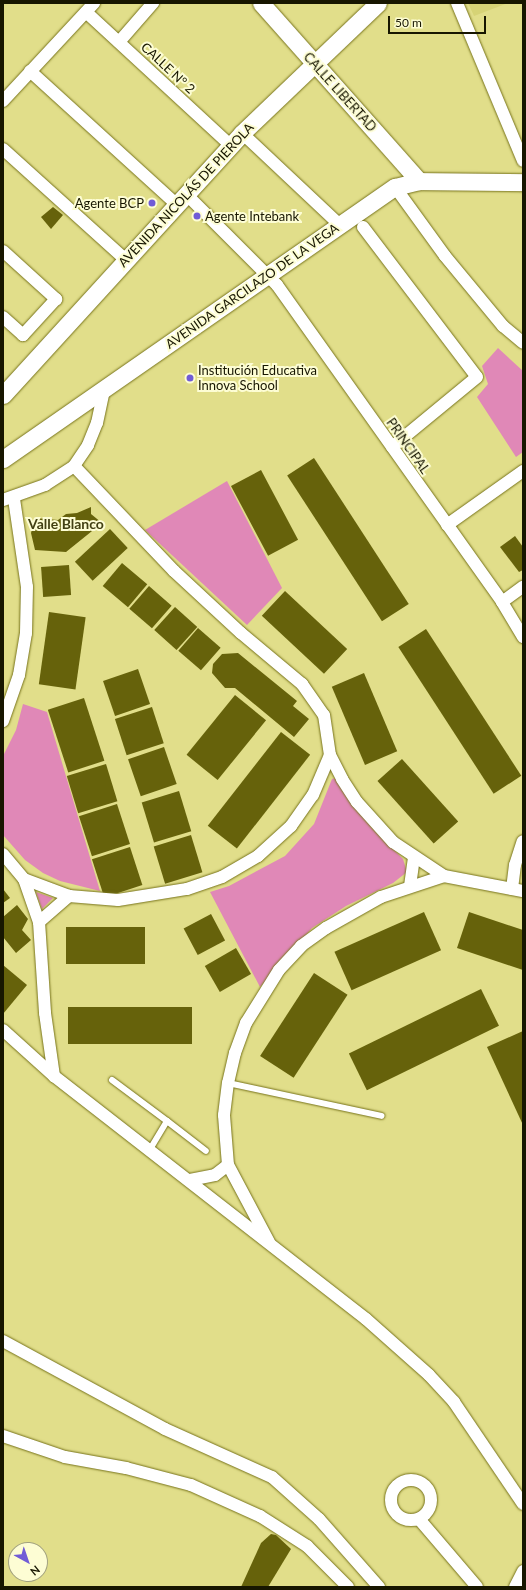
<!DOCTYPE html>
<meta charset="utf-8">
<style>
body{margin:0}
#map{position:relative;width:526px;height:1590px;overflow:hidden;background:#e1de8a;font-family:Lato,sans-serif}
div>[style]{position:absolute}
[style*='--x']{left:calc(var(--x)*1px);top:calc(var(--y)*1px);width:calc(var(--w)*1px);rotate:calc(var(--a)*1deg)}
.built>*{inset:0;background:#d6d376}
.green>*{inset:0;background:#e088b7}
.building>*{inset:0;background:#66620b;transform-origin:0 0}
.roads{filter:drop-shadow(0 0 1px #77731b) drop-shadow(0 0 1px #77731b)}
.lane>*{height:6px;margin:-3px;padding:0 3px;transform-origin:3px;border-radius:3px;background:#fff}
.street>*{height:12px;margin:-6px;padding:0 6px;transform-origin:6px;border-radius:6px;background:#fff}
.street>.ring{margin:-6px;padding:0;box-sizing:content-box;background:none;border:12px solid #fff;border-radius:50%}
.secondary>*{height:17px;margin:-8.5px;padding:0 8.5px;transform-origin:8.5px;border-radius:8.5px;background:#fff}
.dots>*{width:11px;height:11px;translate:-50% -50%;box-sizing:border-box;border:2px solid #fdfdd4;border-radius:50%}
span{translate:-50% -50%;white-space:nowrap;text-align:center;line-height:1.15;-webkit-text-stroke:4px #fdfdd4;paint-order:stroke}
.street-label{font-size:13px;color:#171600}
.poi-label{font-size:13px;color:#171600}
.right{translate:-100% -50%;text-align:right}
.left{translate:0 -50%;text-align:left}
.neighbourhood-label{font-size:14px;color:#424013;font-weight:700}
.frame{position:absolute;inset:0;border:4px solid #171600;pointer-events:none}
.north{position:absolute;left:8px;top:1542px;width:40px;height:40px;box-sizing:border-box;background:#fdfdd4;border:1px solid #a1a17f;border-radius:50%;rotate:140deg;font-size:11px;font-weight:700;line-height:16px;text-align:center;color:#171600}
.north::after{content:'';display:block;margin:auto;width:14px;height:18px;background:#715cd6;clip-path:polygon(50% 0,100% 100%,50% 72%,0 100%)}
.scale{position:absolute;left:388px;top:16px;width:98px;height:18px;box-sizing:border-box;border:2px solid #171600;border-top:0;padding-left:5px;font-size:12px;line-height:14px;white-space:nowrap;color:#171600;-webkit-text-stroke:3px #fdfdd4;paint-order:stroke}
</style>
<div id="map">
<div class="built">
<i style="clip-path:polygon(468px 3px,508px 3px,474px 16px)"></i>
</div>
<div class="green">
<i style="clip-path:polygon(498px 348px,523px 371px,523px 452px,516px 457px,477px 397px,488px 384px,482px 366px)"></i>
<i style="clip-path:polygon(227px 481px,282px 588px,247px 625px,145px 530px)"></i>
<i style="clip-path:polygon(23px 704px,47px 712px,100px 891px,60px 881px,43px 873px,25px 860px,3px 835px,3px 756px,16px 730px)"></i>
<i style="clip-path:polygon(339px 777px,371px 827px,403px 859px,407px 872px,393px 883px,346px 906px,312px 928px,260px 987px,210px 892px,229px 886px,285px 856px,314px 824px,332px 779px)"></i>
<i style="clip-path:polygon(36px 892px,53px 898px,42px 909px)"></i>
</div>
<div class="building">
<i style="clip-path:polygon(53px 207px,63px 215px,51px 229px,41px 217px)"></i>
<i style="left:314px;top:458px;width:174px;height:32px;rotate:57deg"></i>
<i style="left:261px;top:470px;width:79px;height:34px;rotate:62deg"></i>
<i style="clip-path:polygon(91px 507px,91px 514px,102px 523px,66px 552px,35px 550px,31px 533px,35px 518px,58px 520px,66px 514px,77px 513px)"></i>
<i style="left:110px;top:529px;width:26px;height:48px;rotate:47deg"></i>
<i style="clip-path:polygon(515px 536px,523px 547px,523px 570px,519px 572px,500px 547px)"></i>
<i style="left:122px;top:563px;width:33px;height:30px;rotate:40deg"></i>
<i style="left:69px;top:565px;width:30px;height:28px;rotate:86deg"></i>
<i style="left:149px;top:586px;width:30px;height:30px;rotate:41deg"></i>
<i style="left:285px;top:591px;width:85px;height:34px;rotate:43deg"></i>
<i style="left:175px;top:607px;width:30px;height:31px;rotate:42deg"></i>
<i style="left:49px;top:612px;width:37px;height:73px;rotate:8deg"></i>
<i style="left:198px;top:628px;width:30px;height:30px;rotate:41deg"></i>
<i style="left:426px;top:629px;width:175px;height:33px;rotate:57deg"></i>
<i style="clip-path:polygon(238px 653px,297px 701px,293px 706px,309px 719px,294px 737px,235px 688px,225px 688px,212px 673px,213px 664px,222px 654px)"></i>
<i style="left:138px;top:669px;width:37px;height:37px;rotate:71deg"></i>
<i style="left:364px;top:673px;width:85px;height:35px;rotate:67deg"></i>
<i style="left:235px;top:695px;width:40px;height:77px;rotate:39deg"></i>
<i style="left:84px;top:698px;width:66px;height:38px;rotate:72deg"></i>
<i style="left:152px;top:707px;width:38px;height:39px;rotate:72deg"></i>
<i style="left:281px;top:732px;width:37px;height:119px;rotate:38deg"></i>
<i style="left:164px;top:747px;width:39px;height:38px;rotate:71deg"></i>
<i style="left:402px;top:759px;width:84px;height:33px;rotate:48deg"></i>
<i style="left:106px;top:764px;width:39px;height:41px;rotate:73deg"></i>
<i style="left:179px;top:791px;width:42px;height:39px;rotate:73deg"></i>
<i style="left:117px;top:804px;width:42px;height:40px;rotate:72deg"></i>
<i style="left:191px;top:835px;width:39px;height:39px;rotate:73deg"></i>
<i style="left:130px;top:847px;width:40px;height:40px;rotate:72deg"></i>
<i style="clip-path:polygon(3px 889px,10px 898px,3px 903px)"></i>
<i style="clip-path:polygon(17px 905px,28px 919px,22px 930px,31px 940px,16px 953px,3px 937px,3px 917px)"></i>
<i style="left:424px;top:912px;width:42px;height:98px;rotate:66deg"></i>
<i style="clip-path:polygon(469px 912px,523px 930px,523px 970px,457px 948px)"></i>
<i style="left:211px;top:914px;width:30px;height:31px;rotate:62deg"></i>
<i style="left:66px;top:927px;width:79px;height:37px"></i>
<i style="left:236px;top:948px;width:30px;height:36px;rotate:60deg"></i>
<i style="clip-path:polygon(3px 965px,27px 985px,3px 1014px)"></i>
<i style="left:314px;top:973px;width:40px;height:99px;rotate:33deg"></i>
<i style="left:481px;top:989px;width:41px;height:147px;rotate:64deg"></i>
<i style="left:68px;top:1007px;width:124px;height:37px"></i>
<i style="clip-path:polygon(523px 1031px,523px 1125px,487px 1047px)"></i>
<i style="clip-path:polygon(271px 1534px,276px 1535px,291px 1549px,268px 1587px,241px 1587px,261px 1543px)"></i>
</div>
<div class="roads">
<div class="lane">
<i style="--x:112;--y:1080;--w:69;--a:36.7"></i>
<i style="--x:167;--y:1121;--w:33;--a:121"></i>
<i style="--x:228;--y:1083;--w:157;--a:12.1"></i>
<i style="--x:167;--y:1121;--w:49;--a:37.6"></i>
</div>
<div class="street">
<i style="--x:457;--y:3;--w:171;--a:67.3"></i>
<i style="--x:86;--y:12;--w:196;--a:42.7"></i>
<i style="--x:119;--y:42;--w:52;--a:-48.9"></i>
<i style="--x:30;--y:71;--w:197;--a:42.3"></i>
<i style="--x:3;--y:101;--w:134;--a:-47.1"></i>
<i style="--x:242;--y:133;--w:133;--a:43.2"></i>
<i style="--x:3;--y:149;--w:166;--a:42.1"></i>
<i style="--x:395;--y:187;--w:85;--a:54.1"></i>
<i style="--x:445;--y:256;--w:91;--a:50.4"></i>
<i style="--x:503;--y:326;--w:26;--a:40"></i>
<i style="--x:186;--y:194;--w:129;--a:45"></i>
<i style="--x:277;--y:285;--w:389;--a:54.6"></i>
<i style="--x:502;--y:602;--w:41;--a:59"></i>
<i style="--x:363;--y:227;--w:188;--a:52.8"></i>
<i style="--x:477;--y:377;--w:110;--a:140.5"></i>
<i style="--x:3;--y:251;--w:72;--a:42.2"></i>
<i style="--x:56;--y:299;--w:49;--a:132.5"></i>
<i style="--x:23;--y:335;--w:27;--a:-138"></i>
<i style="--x:74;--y:466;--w:145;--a:46.4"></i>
<i style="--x:174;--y:571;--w:91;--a:42.8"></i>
<i style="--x:241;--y:633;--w:80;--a:39.9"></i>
<i style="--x:302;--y:684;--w:38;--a:55"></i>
<i style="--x:324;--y:715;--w:40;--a:81.5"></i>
<i style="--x:330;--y:755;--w:27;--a:63"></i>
<i style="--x:342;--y:779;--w:27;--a:57"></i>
<i style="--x:357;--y:802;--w:54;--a:48"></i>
<i style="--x:393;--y:842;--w:61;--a:33.7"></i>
<i style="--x:444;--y:876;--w:80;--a:10.8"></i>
<i style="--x:3;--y:500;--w:45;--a:-19.7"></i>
<i style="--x:45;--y:485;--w:35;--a:-33"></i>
<i style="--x:74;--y:466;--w:25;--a:-56"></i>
<i style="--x:88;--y:445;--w:24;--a:-68"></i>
<i style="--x:97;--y:423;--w:34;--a:-78"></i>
<i style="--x:447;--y:525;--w:93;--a:-35.4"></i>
<i style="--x:502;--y:602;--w:26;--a:-36"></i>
<i style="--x:3;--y:721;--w:49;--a:-70.8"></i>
<i style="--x:19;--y:675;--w:43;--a:-80.5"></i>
<i style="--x:26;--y:633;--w:46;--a:-88.8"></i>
<i style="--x:27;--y:587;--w:89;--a:-98.4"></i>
<i style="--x:3;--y:854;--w:33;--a:50"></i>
<i style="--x:24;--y:879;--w:46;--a:70.8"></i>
<i style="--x:39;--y:922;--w:91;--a:86.2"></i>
<i style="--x:45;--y:1013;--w:64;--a:81.9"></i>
<i style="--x:24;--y:879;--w:48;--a:20.7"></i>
<i style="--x:69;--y:896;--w:49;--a:4.7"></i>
<i style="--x:118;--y:900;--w:70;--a:-9.1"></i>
<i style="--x:187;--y:889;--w:37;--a:-19"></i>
<i style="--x:222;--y:877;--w:42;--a:-30.3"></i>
<i style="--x:258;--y:856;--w:45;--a:-42.3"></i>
<i style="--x:291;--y:826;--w:38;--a:-55"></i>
<i style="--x:313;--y:795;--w:43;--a:-67"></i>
<i style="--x:410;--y:886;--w:28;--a:-82"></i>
<i style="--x:512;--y:889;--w:24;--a:-83"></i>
<i style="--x:515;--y:865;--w:25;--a:-72"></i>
<i style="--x:39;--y:922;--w:40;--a:-41"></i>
<i style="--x:3;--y:1030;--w:69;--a:42"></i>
<i style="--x:54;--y:1076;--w:395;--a:37.9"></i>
<i style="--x:366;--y:1319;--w:84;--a:41.6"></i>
<i style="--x:429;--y:1375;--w:37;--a:47"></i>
<i style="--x:454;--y:1402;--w:123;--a:55.9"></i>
<i style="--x:190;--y:1180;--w:25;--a:-11"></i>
<i style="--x:215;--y:1175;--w:16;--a:-38"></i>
<i style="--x:269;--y:1242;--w:87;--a:-118"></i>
<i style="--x:228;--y:1165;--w:50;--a:-94.6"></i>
<i style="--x:224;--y:1115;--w:32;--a:-83"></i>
<i style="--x:228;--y:1083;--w:31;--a:-77"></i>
<i style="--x:235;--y:1053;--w:32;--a:-70"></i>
<i style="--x:246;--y:1023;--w:62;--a:-58.1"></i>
<i style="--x:279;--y:970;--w:33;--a:-47"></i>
<i style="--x:301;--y:946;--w:31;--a:-36"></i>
<i style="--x:326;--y:928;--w:63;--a:-29.4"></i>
<i style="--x:381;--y:897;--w:66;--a:-18.4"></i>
<i style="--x:3;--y:1341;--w:184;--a:28.5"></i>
<i style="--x:165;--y:1429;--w:117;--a:24.2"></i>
<i style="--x:272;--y:1477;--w:63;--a:41.8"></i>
<i style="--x:319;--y:1519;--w:91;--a:48.6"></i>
<i style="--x:3;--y:1436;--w:65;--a:18.7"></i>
<i style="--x:65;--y:1457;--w:62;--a:10.2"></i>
<i style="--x:126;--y:1468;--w:67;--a:14.7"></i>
<i style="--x:191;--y:1485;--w:76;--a:24.2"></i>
<i style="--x:260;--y:1516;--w:56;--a:32.6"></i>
<i style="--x:307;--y:1546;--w:58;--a:45"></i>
<i class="ring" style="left:391px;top:1480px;width:28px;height:28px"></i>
<i style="--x:419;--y:1519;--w:89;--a:49.5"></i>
<i style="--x:515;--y:1587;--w:18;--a:-63"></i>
</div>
<div class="secondary">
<i style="--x:261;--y:3;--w:238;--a:48.4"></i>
<i style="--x:3;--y:395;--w:355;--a:-47.6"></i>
<i style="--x:242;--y:133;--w:188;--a:-43.7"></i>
<i style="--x:3;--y:459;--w:477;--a:-34.8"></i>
<i style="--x:395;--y:187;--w:25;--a:-14"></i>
<i style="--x:419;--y:181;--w:104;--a:0.6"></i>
</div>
</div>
<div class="dots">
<i style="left:152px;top:203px;background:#715cd6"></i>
<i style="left:197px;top:216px;background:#715cd6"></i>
<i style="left:190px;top:378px;background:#715cd6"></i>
</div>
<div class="street-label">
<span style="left:168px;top:68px;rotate:43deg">CALLE N° 2</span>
<span style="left:340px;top:92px;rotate:48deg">CALLE LIBERTAD</span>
<span style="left:186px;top:195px;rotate:-47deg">AVENIDA NICOLÁS DE PIEROLA</span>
<span style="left:252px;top:286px;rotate:-35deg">AVENIDA GARCILAZO DE LA VEGA</span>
<span style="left:408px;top:446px;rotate:55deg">PRINCIPAL</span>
</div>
<div class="poi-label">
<span class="right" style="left:144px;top:203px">Agente BCP</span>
<span class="left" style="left:205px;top:216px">Agente Intebank</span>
<span class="left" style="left:198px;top:378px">Institución Educativa<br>Innova School</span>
</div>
<div class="neighbourhood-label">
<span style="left:66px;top:524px">Valle Blanco</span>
</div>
<div class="frame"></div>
<div class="north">N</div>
<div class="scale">50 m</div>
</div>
